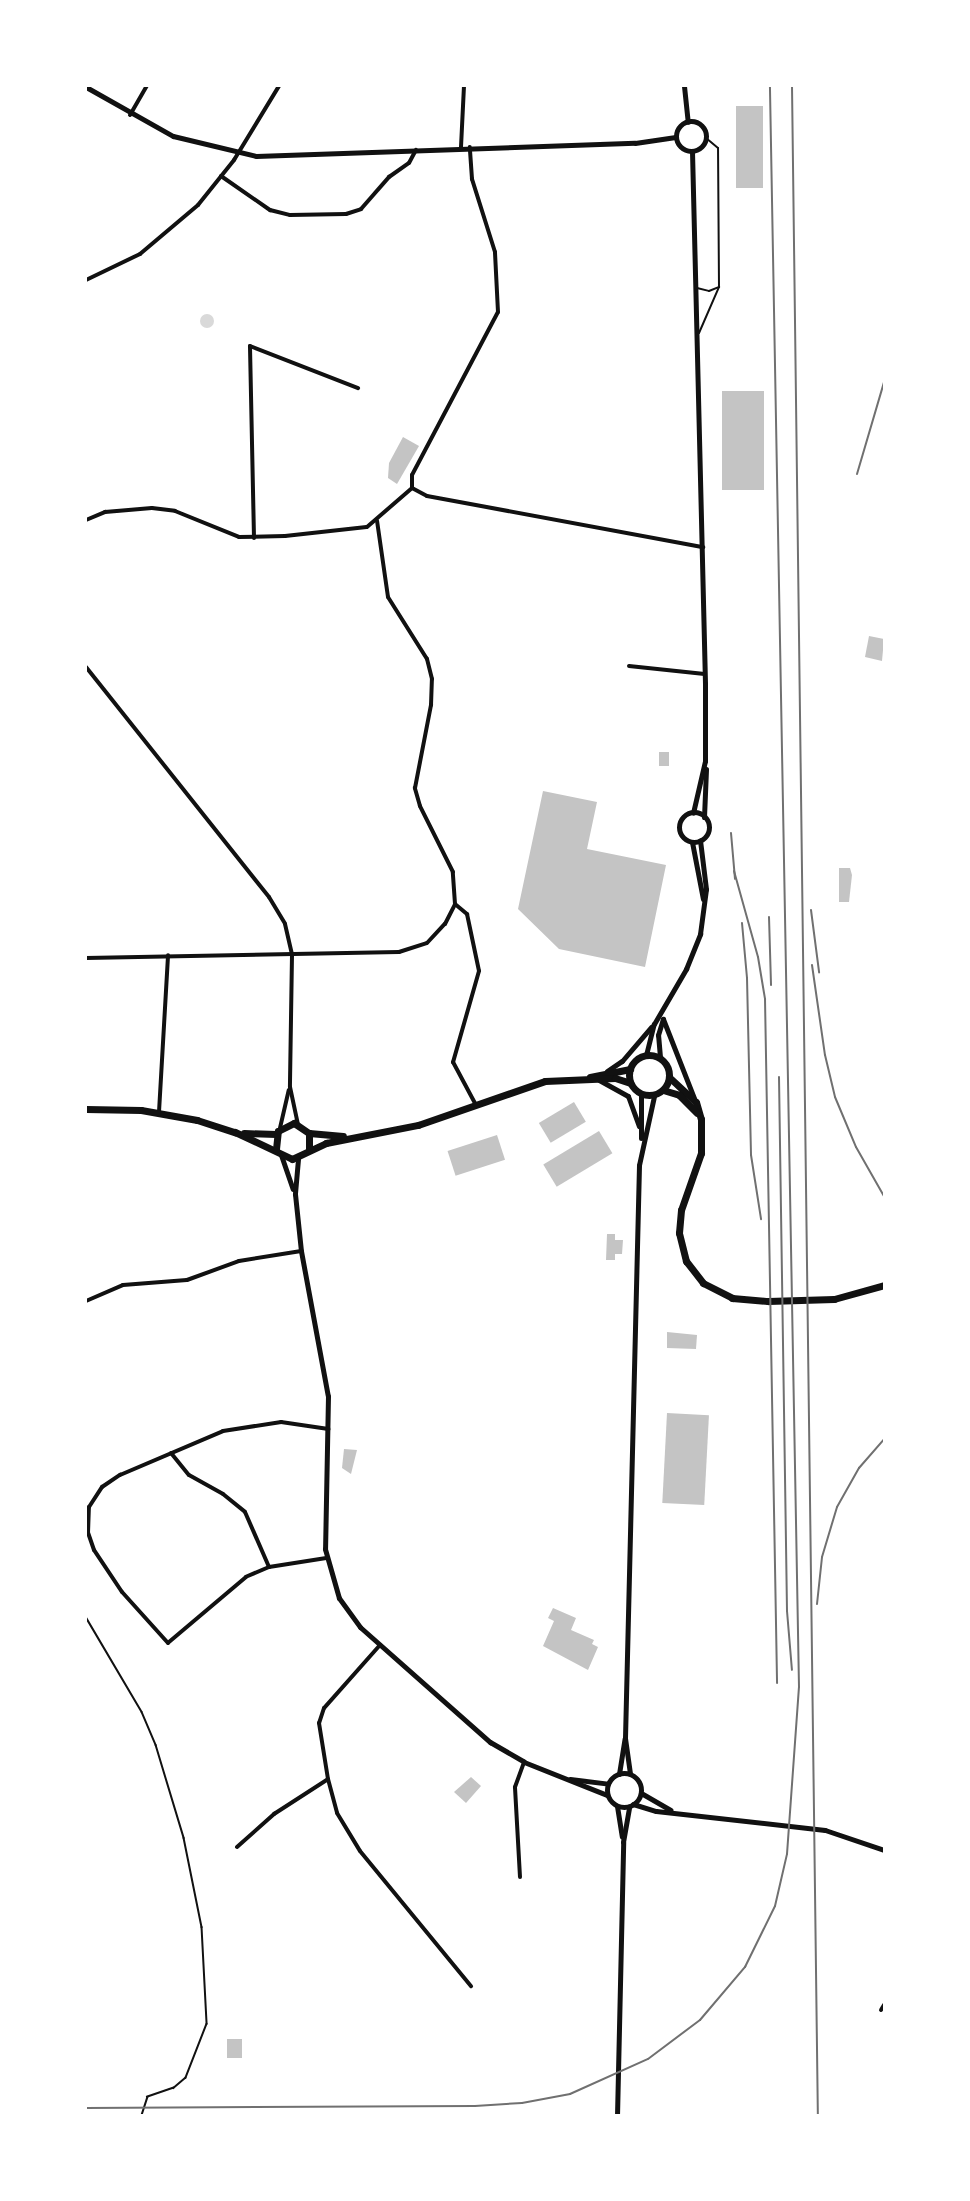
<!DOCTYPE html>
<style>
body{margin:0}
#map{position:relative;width:970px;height:2201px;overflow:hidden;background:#fff;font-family:Commissioner,sans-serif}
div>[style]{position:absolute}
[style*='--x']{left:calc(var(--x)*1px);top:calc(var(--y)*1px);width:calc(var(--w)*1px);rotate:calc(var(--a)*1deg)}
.water>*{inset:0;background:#d9d9d9}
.round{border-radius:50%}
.building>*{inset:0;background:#c4c4c4;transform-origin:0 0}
.path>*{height:1.5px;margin:-0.75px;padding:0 0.75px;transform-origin:0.75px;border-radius:0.75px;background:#111}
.service>*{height:2px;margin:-1px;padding:0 1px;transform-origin:1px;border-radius:1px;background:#111}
.minor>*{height:4px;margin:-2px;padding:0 2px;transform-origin:2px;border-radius:2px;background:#111}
.tertiary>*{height:5px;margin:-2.5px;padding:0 2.5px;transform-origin:2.5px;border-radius:2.5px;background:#111}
.tertiary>.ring{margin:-2.5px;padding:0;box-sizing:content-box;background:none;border:5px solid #111;border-radius:50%}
.primary>*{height:7px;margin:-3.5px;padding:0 3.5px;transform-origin:3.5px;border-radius:3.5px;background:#111}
.primary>.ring{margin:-3.5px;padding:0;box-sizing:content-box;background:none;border:7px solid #111;border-radius:50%}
.rail>*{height:2px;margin:-1px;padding:0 1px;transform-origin:1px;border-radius:1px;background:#707070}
span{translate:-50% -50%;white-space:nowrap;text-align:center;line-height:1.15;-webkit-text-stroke:6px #fff;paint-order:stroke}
.frame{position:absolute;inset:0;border:87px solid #fff;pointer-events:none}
</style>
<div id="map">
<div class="water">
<i class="round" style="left:200px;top:314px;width:14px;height:14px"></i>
</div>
<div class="building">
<i style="left:736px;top:106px;width:27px;height:82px"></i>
<i style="left:722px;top:391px;width:42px;height:99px"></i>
<i style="clip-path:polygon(403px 437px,419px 446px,397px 484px,388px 478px,389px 463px)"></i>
<i style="clip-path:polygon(869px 636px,884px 639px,882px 661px,865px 657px)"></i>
<i style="left:659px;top:752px;width:10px;height:14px"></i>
<i style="clip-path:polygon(543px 791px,597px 802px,587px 849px,666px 865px,645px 967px,559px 949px,518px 909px)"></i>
<i style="clip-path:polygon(839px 868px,850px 868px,852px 875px,849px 902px,839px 902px)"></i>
<i style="left:574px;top:1102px;width:23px;height:41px;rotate:59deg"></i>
<i style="left:599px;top:1131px;width:26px;height:65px;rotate:59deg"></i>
<i style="left:497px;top:1135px;width:26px;height:52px;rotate:72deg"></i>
<i style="clip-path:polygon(607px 1234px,615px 1234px,615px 1240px,623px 1240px,622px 1254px,615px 1254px,615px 1260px,606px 1260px)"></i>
<i style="clip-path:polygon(667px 1332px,697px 1335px,696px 1349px,667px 1348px)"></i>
<i style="left:667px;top:1413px;width:42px;height:90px;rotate:3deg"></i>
<i style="clip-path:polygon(344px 1449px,357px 1450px,351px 1474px,342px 1468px)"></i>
<i style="clip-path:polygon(553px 1608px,576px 1618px,571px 1630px,594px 1640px,592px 1644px,598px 1647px,588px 1670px,543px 1646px,554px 1621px,548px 1618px)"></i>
<i style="clip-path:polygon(471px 1777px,481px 1786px,466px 1803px,454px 1792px)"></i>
<i style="left:227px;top:2039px;width:15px;height:19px"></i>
</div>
<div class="path">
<i style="--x:86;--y:1617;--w:110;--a:59.5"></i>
<i style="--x:142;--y:1712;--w:36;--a:67"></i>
<i style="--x:156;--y:1745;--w:97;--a:73.2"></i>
<i style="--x:184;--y:1838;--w:91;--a:78.6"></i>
<i style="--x:202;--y:1927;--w:97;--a:87"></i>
<i style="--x:207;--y:2024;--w:58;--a:111.3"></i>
<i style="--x:186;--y:2078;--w:16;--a:140"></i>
<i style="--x:174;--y:2088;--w:28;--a:161"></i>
<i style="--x:148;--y:2097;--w:20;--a:108"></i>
</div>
<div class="service">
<i style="--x:697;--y:288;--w:12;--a:14"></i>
<i style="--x:709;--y:291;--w:11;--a:-22"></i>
<i style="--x:699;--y:333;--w:50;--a:-66.5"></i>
<i style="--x:719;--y:287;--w:139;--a:-90.4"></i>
<i style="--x:718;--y:148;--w:16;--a:-140"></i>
</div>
<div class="minor">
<i style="--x:130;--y:115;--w:34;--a:-60"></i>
<i style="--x:461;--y:147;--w:61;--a:-87.2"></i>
<i style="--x:221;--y:176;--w:60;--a:34.8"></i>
<i style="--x:270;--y:210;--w:21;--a:14"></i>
<i style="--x:290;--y:215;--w:56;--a:-1"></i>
<i style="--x:346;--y:214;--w:16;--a:-18"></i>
<i style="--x:361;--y:209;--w:43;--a:-48.8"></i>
<i style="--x:389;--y:177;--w:24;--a:-35"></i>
<i style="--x:409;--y:163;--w:15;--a:-62"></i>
<i style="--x:86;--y:280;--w:60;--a:-25.7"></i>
<i style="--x:140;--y:254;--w:76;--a:-40.2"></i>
<i style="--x:198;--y:205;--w:58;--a:-51.3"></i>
<i style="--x:234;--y:160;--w:87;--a:-58.7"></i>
<i style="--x:412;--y:488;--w:13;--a:-90"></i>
<i style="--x:412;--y:475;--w:184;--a:-62.2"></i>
<i style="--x:498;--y:312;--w:60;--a:-92.9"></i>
<i style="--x:495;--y:252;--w:77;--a:-107.5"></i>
<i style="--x:472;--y:179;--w:32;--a:-94"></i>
<i style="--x:412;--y:488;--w:17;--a:28"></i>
<i style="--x:427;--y:496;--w:281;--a:10.5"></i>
<i style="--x:86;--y:520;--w:21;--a:-23"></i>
<i style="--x:105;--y:512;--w:47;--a:-4.9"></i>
<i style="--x:152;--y:508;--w:23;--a:7"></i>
<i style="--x:175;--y:511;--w:69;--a:22.1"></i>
<i style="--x:239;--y:537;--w:46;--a:-1.2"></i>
<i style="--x:285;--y:536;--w:82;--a:-6.3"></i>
<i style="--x:367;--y:527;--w:60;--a:-40.9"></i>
<i style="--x:254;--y:538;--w:192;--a:-91.2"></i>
<i style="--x:250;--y:346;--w:116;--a:21.3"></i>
<i style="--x:629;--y:666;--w:76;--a:6"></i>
<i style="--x:86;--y:667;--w:294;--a:51.5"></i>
<i style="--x:269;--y:897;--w:31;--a:59"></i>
<i style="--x:285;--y:924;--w:32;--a:77"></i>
<i style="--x:292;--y:955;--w:132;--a:90.9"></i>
<i style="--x:290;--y:1087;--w:38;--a:78"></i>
<i style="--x:455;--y:904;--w:16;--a:40"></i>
<i style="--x:467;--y:914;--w:58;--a:78.1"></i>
<i style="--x:479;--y:971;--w:95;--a:105.9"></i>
<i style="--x:453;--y:1062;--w:49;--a:61.9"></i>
<i style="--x:86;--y:958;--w:313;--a:-1.1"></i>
<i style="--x:399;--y:952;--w:29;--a:-18"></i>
<i style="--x:427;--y:943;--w:26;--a:-47"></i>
<i style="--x:445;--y:924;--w:22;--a:-63"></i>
<i style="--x:455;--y:904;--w:32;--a:-94"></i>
<i style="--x:453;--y:872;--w:74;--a:-116.6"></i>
<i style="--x:420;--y:806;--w:19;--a:-106"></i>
<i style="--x:415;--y:788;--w:85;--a:-79.1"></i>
<i style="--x:431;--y:705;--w:26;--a:-88"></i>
<i style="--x:432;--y:679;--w:21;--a:-104"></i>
<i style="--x:427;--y:659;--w:73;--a:-122.2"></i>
<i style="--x:388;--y:597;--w:77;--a:-98.2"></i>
<i style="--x:159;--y:1112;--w:157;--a:-86.7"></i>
<i style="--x:280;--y:1128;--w:39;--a:-77"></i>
<i style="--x:86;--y:1301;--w:40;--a:-23.4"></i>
<i style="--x:123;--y:1285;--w:64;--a:-4.5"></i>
<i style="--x:187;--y:1280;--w:55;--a:-20.1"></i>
<i style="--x:239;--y:1261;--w:63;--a:-9.2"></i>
<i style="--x:171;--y:1453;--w:28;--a:51"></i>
<i style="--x:189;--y:1475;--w:39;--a:29"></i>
<i style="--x:223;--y:1494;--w:28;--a:39"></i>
<i style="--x:245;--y:1512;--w:60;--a:66.4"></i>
<i style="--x:269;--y:1567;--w:58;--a:-9"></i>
<i style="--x:269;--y:1567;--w:25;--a:157"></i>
<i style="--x:246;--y:1577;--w:102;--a:139.8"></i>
<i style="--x:168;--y:1643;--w:69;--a:-132"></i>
<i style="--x:122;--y:1592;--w:50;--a:-123.7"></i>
<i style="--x:94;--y:1550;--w:18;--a:-109"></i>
<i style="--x:88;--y:1533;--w:26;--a:-88"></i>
<i style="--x:89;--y:1507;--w:24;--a:-57"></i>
<i style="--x:102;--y:1487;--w:22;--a:-34"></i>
<i style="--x:120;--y:1475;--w:112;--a:-23.1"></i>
<i style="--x:223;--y:1431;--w:59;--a:-8.8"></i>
<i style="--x:281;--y:1422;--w:48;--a:8.5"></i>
<i style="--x:380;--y:1645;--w:84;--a:131.6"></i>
<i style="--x:324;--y:1708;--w:16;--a:108"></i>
<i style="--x:319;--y:1723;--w:57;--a:80.9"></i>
<i style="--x:328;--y:1779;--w:35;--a:75"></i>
<i style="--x:337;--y:1813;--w:44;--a:58.8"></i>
<i style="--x:360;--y:1851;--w:175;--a:50.6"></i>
<i style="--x:237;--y:1847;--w:50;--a:-41.7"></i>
<i style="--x:274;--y:1814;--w:64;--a:-32.9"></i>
<i style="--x:520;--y:1877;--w:90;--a:-93.2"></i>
<i style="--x:515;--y:1787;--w:27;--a:-70"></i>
<i style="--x:881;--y:2010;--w:6;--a:-59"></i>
</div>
<div class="tertiary">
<i style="--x:684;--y:86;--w:36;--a:84"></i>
<i style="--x:86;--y:87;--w:100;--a:29.4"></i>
<i style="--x:173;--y:136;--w:85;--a:13.5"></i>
<i style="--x:256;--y:156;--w:379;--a:-2"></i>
<i style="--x:635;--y:143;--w:41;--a:-8.3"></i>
<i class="ring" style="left:676px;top:121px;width:25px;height:25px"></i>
<i style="--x:692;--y:151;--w:533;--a:88.6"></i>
<i style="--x:705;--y:684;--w:77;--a:90"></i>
<i style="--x:705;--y:761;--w:53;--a:103"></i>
<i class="ring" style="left:679px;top:812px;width:25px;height:25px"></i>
<i style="--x:704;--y:817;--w:48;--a:-87.6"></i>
<i style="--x:692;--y:842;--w:58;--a:79.1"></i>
<i style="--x:663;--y:1019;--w:85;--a:68.6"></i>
<i style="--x:646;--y:1055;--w:32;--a:-76"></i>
<i style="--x:654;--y:1024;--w:64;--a:-59.8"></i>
<i style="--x:686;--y:969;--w:38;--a:-68"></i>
<i style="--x:700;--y:934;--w:45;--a:-82.4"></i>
<i style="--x:706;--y:889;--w:49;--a:-97"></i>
<i style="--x:660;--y:1057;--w:22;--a:-95"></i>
<i style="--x:658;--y:1035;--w:17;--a:-73"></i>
<i style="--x:607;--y:1071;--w:18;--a:-34"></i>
<i style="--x:622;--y:1061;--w:45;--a:-49.5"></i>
<i style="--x:599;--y:1080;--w:33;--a:29"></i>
<i style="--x:628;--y:1096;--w:32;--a:70"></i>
<i style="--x:641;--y:1138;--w:44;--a:-90"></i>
<i style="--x:281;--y:1155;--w:36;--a:71"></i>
<i style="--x:298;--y:1159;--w:35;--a:95"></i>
<i style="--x:295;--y:1194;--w:57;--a:84"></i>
<i style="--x:301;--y:1251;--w:147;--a:79.5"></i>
<i style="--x:328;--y:1396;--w:153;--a:91.1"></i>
<i style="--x:325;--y:1549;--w:51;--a:74.1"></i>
<i style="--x:339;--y:1598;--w:36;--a:54"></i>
<i style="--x:360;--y:1627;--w:174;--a:41.5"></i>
<i style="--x:490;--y:1742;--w:39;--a:30"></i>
<i style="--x:524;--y:1762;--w:89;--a:21.7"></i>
<i style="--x:625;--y:1738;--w:36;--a:82"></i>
<i class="ring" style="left:607px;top:1773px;width:29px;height:29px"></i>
<i style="--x:619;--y:1774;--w:36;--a:-81"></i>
<i style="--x:625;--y:1738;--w:573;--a:-88.6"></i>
<i style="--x:639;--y:1165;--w:71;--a:-77.7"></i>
<i style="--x:570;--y:1779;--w:38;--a:7"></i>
<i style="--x:641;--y:1793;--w:34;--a:30"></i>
<i style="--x:633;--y:1804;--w:24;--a:17"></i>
<i style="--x:656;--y:1811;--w:170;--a:6.4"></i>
<i style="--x:825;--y:1830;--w:62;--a:18.7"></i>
<i style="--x:617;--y:1806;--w:31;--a:81"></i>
<i style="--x:617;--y:2116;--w:274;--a:-88.7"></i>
<i style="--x:623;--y:1842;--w:36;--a:-80"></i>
</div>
<div class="primary">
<i class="ring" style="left:629px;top:1055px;width:33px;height:33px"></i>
<i style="--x:590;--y:1077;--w:41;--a:-11.3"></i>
<i style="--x:670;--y:1078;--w:35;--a:43"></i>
<i style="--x:696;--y:1102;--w:18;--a:74"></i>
<i style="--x:701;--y:1119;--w:34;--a:90"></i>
<i style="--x:701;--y:1153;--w:60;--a:109.3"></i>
<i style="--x:681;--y:1210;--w:23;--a:95"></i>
<i style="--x:679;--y:1233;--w:29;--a:76"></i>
<i style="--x:686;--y:1261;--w:28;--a:52"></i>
<i style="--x:703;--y:1283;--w:33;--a:27"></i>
<i style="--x:732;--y:1298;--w:36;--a:5"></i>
<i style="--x:768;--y:1301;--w:66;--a:-1.7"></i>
<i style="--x:834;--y:1299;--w:52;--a:-15.6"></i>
<i style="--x:663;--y:1090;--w:17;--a:17"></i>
<i style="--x:679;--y:1095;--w:25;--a:45"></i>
<i style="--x:86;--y:1109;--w:55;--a:1"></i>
<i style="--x:141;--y:1110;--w:57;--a:10.1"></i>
<i style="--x:197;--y:1120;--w:40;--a:18"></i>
<i style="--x:235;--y:1132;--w:63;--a:25.3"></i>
<i style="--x:292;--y:1159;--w:38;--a:-25"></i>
<i style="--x:326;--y:1143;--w:94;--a:-11.1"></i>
<i style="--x:418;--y:1125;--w:134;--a:-19.1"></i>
<i style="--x:545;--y:1081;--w:70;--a:-2.5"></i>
<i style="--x:615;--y:1078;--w:16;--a:18"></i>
<i style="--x:244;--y:1133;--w:32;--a:2"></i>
<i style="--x:309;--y:1133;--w:34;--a:5"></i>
<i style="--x:276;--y:1149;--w:18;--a:-84"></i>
<i style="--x:278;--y:1131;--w:18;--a:-27"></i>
<i style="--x:294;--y:1123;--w:18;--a:34"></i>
<i style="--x:309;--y:1133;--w:17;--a:90"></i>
</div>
<div class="rail">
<i style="--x:792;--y:86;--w:2030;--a:89.27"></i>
<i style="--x:857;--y:474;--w:96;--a:-73.6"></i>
<i style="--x:731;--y:833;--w:46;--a:85"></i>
<i style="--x:734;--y:871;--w:89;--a:74.4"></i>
<i style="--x:758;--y:957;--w:43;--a:80.5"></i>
<i style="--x:765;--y:999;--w:684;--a:88.99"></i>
<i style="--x:811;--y:910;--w:63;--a:82.6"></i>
<i style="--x:769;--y:917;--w:68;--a:88.3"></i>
<i style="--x:742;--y:923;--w:55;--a:84.8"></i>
<i style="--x:747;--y:978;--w:177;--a:88.7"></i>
<i style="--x:751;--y:1155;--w:65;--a:81.1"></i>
<i style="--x:812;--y:965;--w:91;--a:81.8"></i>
<i style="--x:825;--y:1055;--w:43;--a:76.6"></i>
<i style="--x:835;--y:1097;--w:54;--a:67.2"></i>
<i style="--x:856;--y:1147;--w:56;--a:60.3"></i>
<i style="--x:779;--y:1077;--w:534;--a:89.14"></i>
<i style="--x:787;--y:1611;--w:59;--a:85.2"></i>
<i style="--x:817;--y:1604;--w:47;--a:-83.9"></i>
<i style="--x:822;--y:1557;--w:52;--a:-73.3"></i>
<i style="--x:837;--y:1507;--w:45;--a:-60.6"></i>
<i style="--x:859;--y:1468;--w:38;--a:-49"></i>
<i style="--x:86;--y:2108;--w:389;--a:-0.3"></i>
<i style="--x:475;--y:2106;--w:47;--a:-3.7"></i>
<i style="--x:522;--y:2103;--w:49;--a:-10.6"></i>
<i style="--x:570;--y:2094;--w:85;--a:-24.2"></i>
<i style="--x:648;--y:2059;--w:65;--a:-36.9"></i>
<i style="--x:700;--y:2020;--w:70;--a:-49.7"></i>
<i style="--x:745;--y:1967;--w:68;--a:-63.8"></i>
<i style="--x:775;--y:1906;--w:53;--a:-77"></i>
<i style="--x:787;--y:1854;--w:167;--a:-85.9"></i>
<i style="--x:799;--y:1687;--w:1601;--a:-91.04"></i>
</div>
<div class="frame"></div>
</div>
